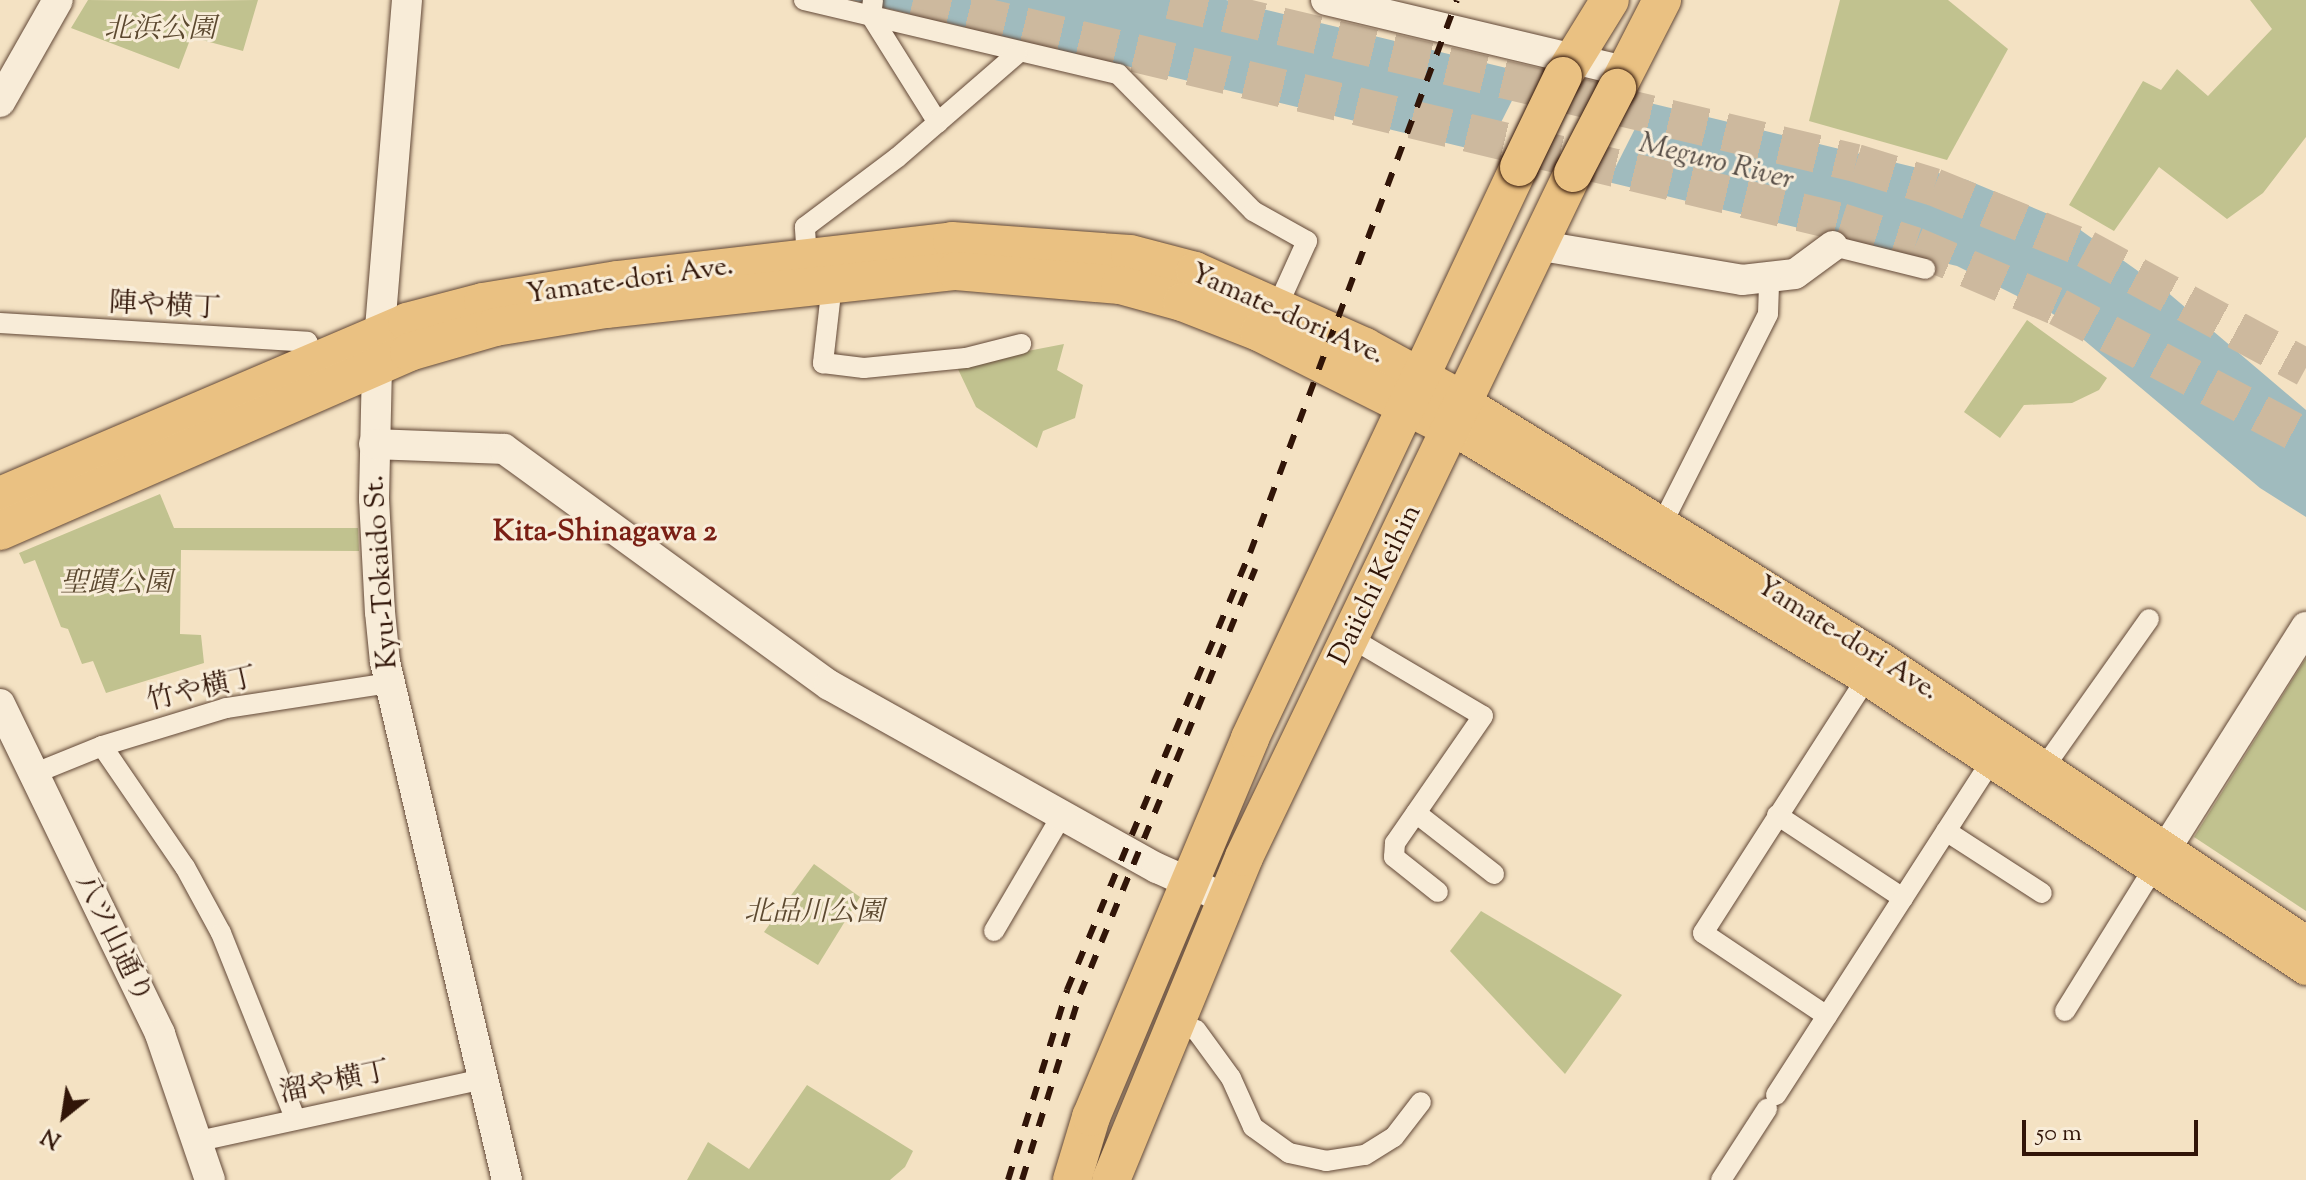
<!DOCTYPE html>
<meta charset="utf-8">
<style>
body{margin:0}
#map{position:relative;width:2306px;height:1180px;overflow:hidden;background:#f4e2c3;font-family:"Sorts Mill Goudy","Noto Serif JP",serif}
div>[style]{position:absolute}
[style*='--x']{left:calc(var(--x)*1px);top:calc(var(--y)*1px);width:calc(var(--w)*1px);rotate:calc(var(--a)*1deg)}
.green>*{inset:0;background:#c1c28f}
.water>*{inset:0;background:#a0bbbe}
.pier>*{inset:0;background:#f4e2c3}
.highway-tunnel>*{height:38px;margin-top:-19px;transform-origin:0;background:repeating-linear-gradient(90deg,#cdb99e 0 38px,transparent 0 57px)}
.roads{filter:drop-shadow(0 0 2px #624837) drop-shadow(0 0 2px #624837)}
.street>*{height:20px;margin:-10px;padding:0 10px;transform-origin:10px;border-radius:10px;background:#f8ecd8}
.secondary>*{height:30px;margin:-15px;padding:0 15px;transform-origin:15px;border-radius:15px;background:#f8ecd8}
.primary>*{height:32px;margin:-16px;padding:0 16px;transform-origin:16px;border-radius:16px;background:#eac182}
.highway>*{height:38px;margin:-19px;padding:0 19px;transform-origin:19px;border-radius:19px;background:#eac182}
.rail>*{height:6px;margin-top:-3px;transform-origin:0;background:repeating-linear-gradient(90deg,#311508 0 14px,transparent 0 28px)}
.bridges{filter:drop-shadow(0 0 2px #311508) drop-shadow(0 0 2px #311508)}
.highway-bridge>*{height:38px;margin:-19px;padding:0 19px;transform-origin:19px;border-radius:19px;background:#eac182}
span{translate:-50% -50%;white-space:nowrap;text-align:center;line-height:1.15;-webkit-text-stroke:6px #f8ecd8;paint-order:stroke}
.park-label{font-size:28px;color:#5c4930;font-style:italic}
.street-label{font-size:28px;color:#311508}
.water-label{font-size:30px;color:#584f48;font-style:italic}
.neighbourhood-label{font-size:30px;color:#7a1f14;font-weight:700}
.north{position:absolute;left:24px;top:1076px;width:80px;height:80px;-webkit-text-stroke:6px #f8ecd8;paint-order:stroke;rotate:210deg;font-size:22px;font-weight:700;line-height:32px;text-align:center;color:#311508}
.north::after{content:'';display:block;margin:auto;width:28px;height:36px;background:#311508;clip-path:polygon(50% 0,100% 100%,50% 72%,0 100%)}
.scale{position:absolute;left:2022px;top:1120px;width:176px;height:36px;box-sizing:border-box;border:4px solid #311508;border-top:0;padding-left:10px;font-size:24px;line-height:28px;white-space:nowrap;color:#311508;-webkit-text-stroke:6px #f8ecd8;paint-order:stroke}
</style>
<div id="map">
<div class="green">
<i style="clip-path:polygon(88px 0,175px 1px,258px 0,243px 51px,191px 37px,179px 69px,71px 28px)"></i>
<i style="clip-path:polygon(1840px 0,1948px 0,2008px 49px,1947px 160px,1809px 121px)"></i>
<i style="clip-path:polygon(2250px 0,2306px 0,2306px 137px,2263px 193px,2227px 219px,2159px 167px,2114px 231px,2069px 205px,2143px 81px,2161px 90px,2177px 69px,2208px 96px,2272px 29px)"></i>
<i style="clip-path:polygon(2027px 320px,2107px 378px,2099px 390px,2072px 403px,2024px 405px,2000px 438px,1964px 412px)"></i>
<i style="clip-path:polygon(1064px 344px,1057px 370px,1083px 385px,1075px 418px,1043px 431px,1037px 448px,976px 407px,956px 365px)"></i>
<i style="clip-path:polygon(160px 494px,174px 528px,358px 528px,359px 551px,181px 550px,180px 634px,201px 635px,204px 663px,106px 693px,93px 661px,82px 664px,68px 629px,61px 627px,35px 560px,24px 564px,19px 553px)"></i>
<i style="clip-path:polygon(2306px 658px,2306px 911px,2194px 837px)"></i>
<i style="clip-path:polygon(814px 864px,860px 897px,818px 965px,764px 932px)"></i>
<i style="clip-path:polygon(1481px 911px,1622px 995px,1565px 1074px,1450px 951px)"></i>
<i style="clip-path:polygon(807px 1085px,913px 1151px,905px 1167px,890px 1180px,687px 1180px,708px 1142px,749px 1169px)"></i>
</div>
<div class="water">
<i style="clip-path:polygon(852px 0,1226px 0,1967px 180px,2072px 224px,2166px 291px,2306px 410px,2306px 517px,2260px 488px,2053px 314px,1957px 266px)"></i>
</div>
<div class="pier">
<i style="clip-path:polygon(1528px 69px,1650px 99px,1606px 186px,1484px 156px)"></i>
</div>
<div class="highway-tunnel">
<i style="--x:913;--y:0;--w:954;--a:13.45"></i>
<i style="--x:1841;--y:222;--w:78;--a:18"></i>
<i style="--x:1915;--y:246;--w:155;--a:23.1"></i>
<i style="--x:2058;--y:307;--w:280;--a:27.8"></i>
<i style="--x:1170;--y:0;--w:705;--a:13.37"></i>
<i style="--x:1856;--y:163;--w:82;--a:17.1"></i>
<i style="--x:1934;--y:187;--w:164;--a:22.2"></i>
<i style="--x:2086;--y:249;--w:250;--a:28.4"></i>
</div>
<div class="roads">
<div class="street">
<i style="--x:804;--y:0;--w:323;--a:13.3"></i>
<i style="--x:1118;--y:74;--w:192;--a:45.4"></i>
<i style="--x:1253;--y:211;--w:62;--a:29.1"></i>
<i style="--x:1307;--y:241;--w:70;--a:114.4"></i>
<i style="--x:873;--y:0;--w:16;--a:97"></i>
<i style="--x:871;--y:16;--w:126;--a:57.9"></i>
<i style="--x:1833;--y:246;--w:95;--a:14"></i>
<i style="--x:807;--y:258;--w:31;--a:-94"></i>
<i style="--x:805;--y:227;--w:116;--a:-37"></i>
<i style="--x:898;--y:157;--w:157;--a:-40.9"></i>
<i style="--x:832;--y:284;--w:80;--a:96.5"></i>
<i style="--x:823;--y:363;--w:41;--a:7"></i>
<i style="--x:864;--y:368;--w:102;--a:-5.6"></i>
<i style="--x:966;--y:358;--w:57;--a:-14.3"></i>
<i style="--x:0;--y:323;--w:308;--a:3.5"></i>
<i style="--x:307;--y:342;--w:19;--a:69"></i>
<i style="--x:1662;--y:524;--w:235;--a:-63.2"></i>
<i style="--x:1768;--y:314;--w:35;--a:-88"></i>
<i style="--x:1351;--y:638;--w:153;--a:30.6"></i>
<i style="--x:1483;--y:716;--w:155;--a:124.7"></i>
<i style="--x:1395;--y:843;--w:14;--a:94"></i>
<i style="--x:1394;--y:857;--w:56;--a:38.5"></i>
<i style="--x:102;--y:746;--w:147;--a:55.6"></i>
<i style="--x:185;--y:867;--w:75;--a:61.4"></i>
<i style="--x:221;--y:933;--w:199;--a:68.2"></i>
<i style="--x:2045;--y:766;--w:180;--a:-54.7"></i>
<i style="--x:33;--y:774;--w:74;--a:-22.1"></i>
<i style="--x:102;--y:746;--w:130;--a:-17"></i>
<i style="--x:226;--y:708;--w:166;--a:-8.7"></i>
<i style="--x:1416;--y:813;--w:99;--a:38"></i>
<i style="--x:1777;--y:815;--w:151;--a:33.4"></i>
<i style="--x:1946;--y:831;--w:114;--a:32.9"></i>
<i style="--x:994;--y:931;--w:134;--a:-59.6"></i>
<i style="--x:2065;--y:1011;--w:176;--a:-58.2"></i>
<i style="--x:1827;--y:1016;--w:149;--a:-146.2"></i>
<i style="--x:1703;--y:933;--w:302;--a:-57.3"></i>
<i style="--x:1173;--y:1026;--w:23;--a:10"></i>
<i style="--x:1196;--y:1030;--w:59;--a:53.9"></i>
<i style="--x:1231;--y:1078;--w:54;--a:65.8"></i>
<i style="--x:1253;--y:1127;--w:44;--a:35.8"></i>
<i style="--x:1289;--y:1153;--w:38;--a:12"></i>
<i style="--x:1326;--y:1161;--w:39;--a:-9"></i>
<i style="--x:1365;--y:1155;--w:34;--a:-32"></i>
<i style="--x:1394;--y:1137;--w:44;--a:-52.4"></i>
<i style="--x:1776;--y:1095;--w:399;--a:-57.2"></i>
<i style="--x:199;--y:1141;--w:291;--a:-12.3"></i>
<i style="--x:1721;--y:1180;--w:85;--a:-57.1"></i>
</div>
<div class="secondary">
<i style="--x:407;--y:0;--w:367;--a:94.7"></i>
<i style="--x:377;--y:366;--w:133;--a:91.3"></i>
<i style="--x:374;--y:499;--w:113;--a:87"></i>
<i style="--x:380;--y:612;--w:50;--a:84.3"></i>
<i style="--x:385;--y:662;--w:532;--a:76.75"></i>
<i style="--x:1326;--y:0;--w:307;--a:13.4"></i>
<i style="--x:0;--y:102;--w:117;--a:-60.4"></i>
<i style="--x:1536;--y:245;--w:209;--a:9.6"></i>
<i style="--x:1742;--y:280;--w:53;--a:-6.5"></i>
<i style="--x:1795;--y:274;--w:47;--a:-36.4"></i>
<i style="--x:374;--y:444;--w:130;--a:2.2"></i>
<i style="--x:504;--y:449;--w:402;--a:36"></i>
<i style="--x:829;--y:685;--w:376;--a:29.2"></i>
<i style="--x:1157;--y:868;--w:76;--a:24.2"></i>
<i style="--x:0;--y:704;--w:367;--a:64.1"></i>
<i style="--x:160;--y:1034;--w:154;--a:71.1"></i>
<i style="--x:2165;--y:850;--w:264;--a:-57.7"></i>
</div>
<div class="primary">
<i style="--x:1464;--y:401;--w:491;--a:31.7"></i>
<i style="--x:1882;--y:659;--w:510;--a:33.72"></i>
<i style="--x:1452;--y:429;--w:484;--a:31.1"></i>
<i style="--x:1866;--y:679;--w:527;--a:33.39"></i>
</div>
<div class="highway">
<i style="--x:1563;--y:76;--w:89;--a:-58.3"></i>
<i style="--x:1617;--y:88;--w:99;--a:-62.9"></i>
<i style="--x:0;--y:496;--w:443;--a:-23.1"></i>
<i style="--x:407;--y:322;--w:79;--a:-14.7"></i>
<i style="--x:483;--y:302;--w:136;--a:-9.3"></i>
<i style="--x:617;--y:280;--w:337;--a:-6.6"></i>
<i style="--x:952;--y:241;--w:178;--a:4.2"></i>
<i style="--x:1130;--y:254;--w:67;--a:14.7"></i>
<i style="--x:1195;--y:271;--w:186;--a:24.1"></i>
<i style="--x:1365;--y:347;--w:113;--a:28.6"></i>
<i style="--x:0;--y:531;--w:446;--a:-23.6"></i>
<i style="--x:409;--y:352;--w:90;--a:-16.2"></i>
<i style="--x:495;--y:327;--w:112;--a:-9.2"></i>
<i style="--x:606;--y:309;--w:352;--a:-6.2"></i>
<i style="--x:956;--y:271;--w:165;--a:4.9"></i>
<i style="--x:1120;--y:285;--w:64;--a:15.3"></i>
<i style="--x:1182;--y:302;--w:83;--a:21.3"></i>
<i style="--x:1259;--y:332;--w:216;--a:26.7"></i>
<i style="--x:1072;--y:1180;--w:66;--a:-73.2"></i>
<i style="--x:1091;--y:1117;--w:411;--a:-67.2"></i>
<i style="--x:1250;--y:738;--w:631;--a:-64.77"></i>
<i style="--x:1111;--y:1180;--w:349;--a:-67.6"></i>
<i style="--x:1244;--y:857;--w:759;--a:-64.31"></i>
</div>
</div>
<div class="rail">
<i style="--x:1008;--y:1180;--w:199;--a:-72.7"></i>
<i style="--x:1067;--y:990;--w:474;--a:-67.3"></i>
<i style="--x:1250;--y:553;--w:590;--a:-69.48"></i>
<i style="--x:1022;--y:1180;--w:195;--a:-72.7"></i>
<i style="--x:1080;--y:994;--w:460;--a:-67.6"></i>
</div>
<div class="bridges">
<div class="highway-bridge">
<i style="--x:1519;--y:167;--w:101;--a:-64.2"></i>
<i style="--x:1573;--y:173;--w:96;--a:-62.6"></i>
</div>
</div>
<div class="park-label">
<span style="left:160px;top:30px">北浜公園</span>
<span style="left:116px;top:584px">聖蹟公園</span>
<span style="left:814px;top:913px">北品川公園</span>
</div>
<div class="street-label">
<span style="left:630px;top:281px;rotate:-8deg">Yamate-dori Ave.</span>
<span style="left:165px;top:307px;rotate:3deg">陣や横丁</span>
<span style="left:1287px;top:315px;rotate:24deg">Yamate-dori Ave.</span>
<span style="left:382px;top:572px;rotate:-94deg">Kyu-Tokaido St.</span>
<span style="left:1376px;top:585px;rotate:-64deg">Daiichi Keihin</span>
<span style="left:1847px;top:639px;rotate:32deg">Yamate-dori Ave.</span>
<span style="left:202px;top:690px;rotate:-13deg">竹や横丁</span>
<span style="left:113px;top:939px;rotate:64deg">八ツ山通り</span>
<span style="left:335px;top:1083px;rotate:-12deg">溜や横丁</span>
</div>
<div class="water-label">
<span style="left:1716px;top:163px;rotate:14deg">Meguro River</span>
</div>
<div class="neighbourhood-label">
<span style="left:605px;top:533px">Kita-Shinagawa 2</span>
</div>
<div class="north">N</div>
<div class="scale">50 m</div>
</div>
